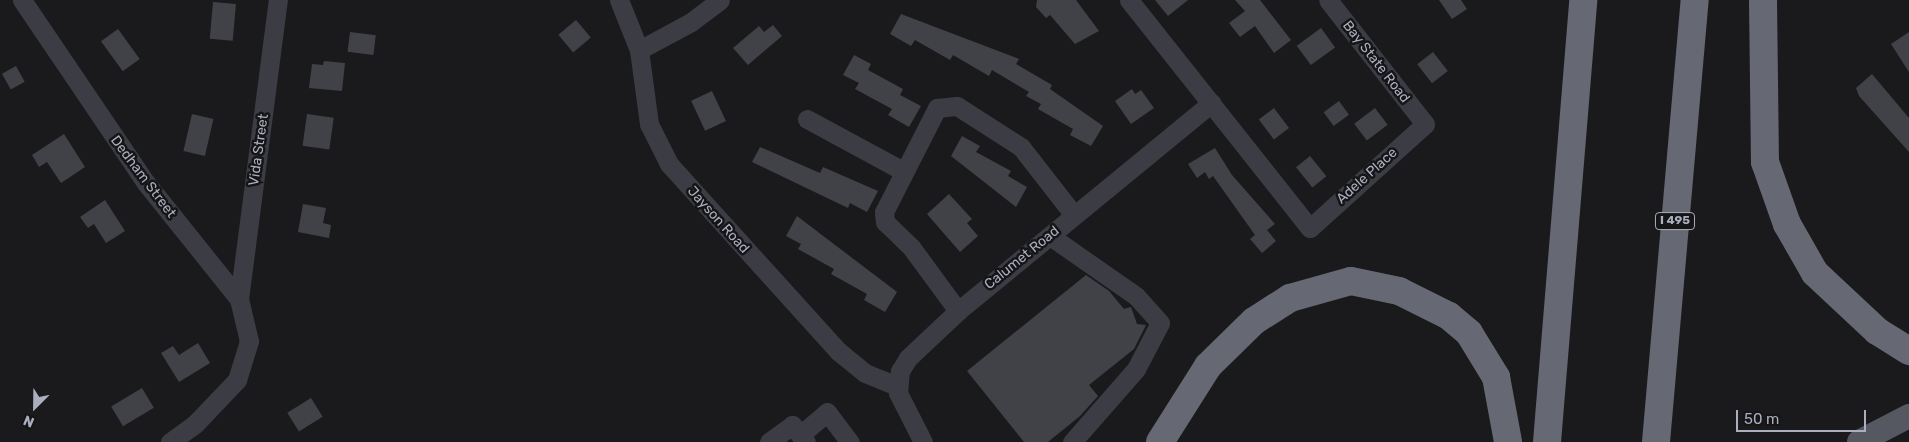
<!DOCTYPE html>
<style>
body{margin:0}
#map{position:relative;width:1909px;height:442px;overflow:hidden;background:#1a1a1d;font-family:Rubik,sans-serif}
div>[style]{position:absolute}
[style*='--x']{left:calc(var(--x)*1px);top:calc(var(--y)*1px);width:calc(var(--w)*1px);rotate:calc(var(--a)*1deg)}
.building>*{inset:0;background:#414247;transform-origin:0 0}
.minor>*{height:19px;margin:-9.5px;padding:0 9.5px;transform-origin:9.5px;border-radius:9.5px;background:#3c3d44}
.major>*{height:24px;margin:-12px;padding:0 12px;transform-origin:12px;border-radius:12px;background:#565861}
.highway>*{height:28px;margin:-14px;padding:0 14px;transform-origin:14px;border-radius:14px;background:#666974}
span{translate:-50% -50%;white-space:nowrap;text-align:center;line-height:1.15;-webkit-text-stroke:5px #151518;paint-order:stroke}
.shield-label span{padding:1px 4px;background:#151518;border:1px solid;border-radius:4px;-webkit-text-stroke-width:0}
.shield-label{font-size:12px;color:#abafbd;font-weight:700}
.street-label{font-size:14px;color:#abafbd}
.north{position:absolute;left:10px;top:382px;width:50px;height:50px;-webkit-text-stroke:4px #151518;paint-order:stroke;rotate:203deg;font-size:14px;font-weight:700;line-height:20px;text-align:center;color:#abafbd}
.north::after{content:'';display:block;margin:auto;width:18px;height:22px;background:#abafbd;clip-path:polygon(50% 0,100% 100%,50% 72%,0 100%)}
.scale{position:absolute;left:1736px;top:410px;width:130px;height:22px;box-sizing:border-box;border:2px solid #abafbd;border-top:0;padding-left:6px;font-size:15px;line-height:18px;white-space:nowrap;color:#abafbd;-webkit-text-stroke:4px #151518;paint-order:stroke}
</style>
<div id="map">
<div class="building">
<i style="clip-path:polygon(1037px 0,1076px 0,1099px 31px,1075px 44px,1050px 15px,1046px 18px,1036px 7px)"></i>
<i style="clip-path:polygon(1155px 0,1188px 0,1168px 16px)"></i>
<i style="clip-path:polygon(1235px 0,1260px 0,1291px 40px,1274px 53px,1255px 26px,1240px 37px,1229px 23px,1245px 11px)"></i>
<i style="clip-path:polygon(1439px 0,1461px 0,1467px 9px,1452px 19px)"></i>
<i style="left:213px;top:2px;width:23px;height:37px;rotate:5deg"></i>
<i style="clip-path:polygon(901px 14px,1019px 59px,1016px 64px,1052px 85px,1050px 89px,1103px 126px,1091px 146px,1070px 135px,1073px 129px,1038px 109px,1041px 104px,1026px 96px,1029px 92px,992px 70px,989px 76px,953px 55px,950px 60px,915px 40px,911px 46px,890px 34px)"></i>
<i style="left:576px;top:20px;width:23px;height:23px;rotate:50deg"></i>
<i style="clip-path:polygon(773px 25px,782px 36px,748px 65px,733px 48px,759px 26px,764px 32px)"></i>
<i style="left:1321px;top:28px;width:24px;height:30px;rotate:54deg"></i>
<i style="left:118px;top:29px;width:37px;height:21px;rotate:54deg"></i>
<i style="left:350px;top:32px;width:26px;height:20px;rotate:7deg"></i>
<i style="clip-path:polygon(1909px 32px,1909px 72px,1891px 44px)"></i>
<i style="left:1433px;top:52px;width:24px;height:20px;rotate:52deg"></i>
<i style="clip-path:polygon(854px 55px,871px 64px,868px 70px,903px 89px,900px 95px,921px 106px,909px 127px,888px 115px,892px 109px,855px 89px,859px 83px,843px 75px)"></i>
<i style="clip-path:polygon(324px 61px,345px 63px,342px 91px,309px 88px,312px 64px,323px 65px)"></i>
<i style="left:16px;top:66px;width:18px;height:16px;rotate:61deg"></i>
<i style="clip-path:polygon(1872px 74px,1909px 118px,1909px 152px,1859px 96px,1856px 88px)"></i>
<i style="clip-path:polygon(1132px 89px,1135px 94px,1141px 90px,1154px 108px,1131px 124px,1115px 101px)"></i>
<i style="left:712px;top:91px;width:33px;height:23px;rotate:65deg"></i>
<i style="left:1339px;top:101px;width:17px;height:19px;rotate:54deg"></i>
<i style="left:1274px;top:108px;width:25px;height:19px;rotate:53deg"></i>
<i style="left:1375px;top:108px;width:21px;height:26px;rotate:53deg"></i>
<i style="left:192px;top:114px;width:22px;height:38px;rotate:13deg"></i>
<i style="left:307px;top:114px;width:27px;height:32px;rotate:8deg"></i>
<i style="clip-path:polygon(64px 134px,85px 167px,61px 183px,47px 162px,39px 167px,32px 155px)"></i>
<i style="clip-path:polygon(962px 136px,980px 146px,976px 152px,1011px 171px,1008px 176px,1027px 187px,1016px 207px,951px 156px)"></i>
<i style="clip-path:polygon(760px 147px,820px 173px,823px 167px,878px 191px,867px 212px,850px 203px,848px 208px,752px 162px)"></i>
<i style="clip-path:polygon(1215px 148px,1232px 175px,1275px 224px,1267px 230px,1276px 241px,1262px 253px,1250px 239px,1255px 235px,1213px 176px,1209px 179px,1205px 172px,1197px 178px,1188px 164px)"></i>
<i style="left:1310px;top:156px;width:26px;height:18px;rotate:51deg"></i>
<i style="clip-path:polygon(949px 194px,972px 219px,967px 223px,978px 236px,960px 252px,927px 214px)"></i>
<i style="clip-path:polygon(105px 200px,125px 231px,106px 243px,94px 224px,88px 228px,80px 217px)"></i>
<i style="clip-path:polygon(303px 204px,326px 208px,323px 223px,331px 225px,329px 238px,298px 232px)"></i>
<i style="clip-path:polygon(797px 216px,897px 292px,885px 312px,864px 300px,867px 294px,831px 274px,834px 269px,798px 249px,801px 244px,786px 236px)"></i>
<i style="clip-path:polygon(1086px 275px,1109px 291px,1124px 309px,1131px 307px,1137px 324px,1146px 325px,1134px 349px,1089px 385px,1098px 396px,1080px 416px,1048px 442px,1024px 442px,967px 371px)"></i>
<i style="clip-path:polygon(198px 343px,210px 363px,179px 382px,161px 353px,173px 346px,179px 355px)"></i>
<i style="left:142px;top:388px;width:23px;height:36px;rotate:59deg"></i>
<i style="left:311px;top:398px;width:22px;height:28px;rotate:58deg"></i>
</div>
<div class="minor">
<i style="--x:22;--y:0;--w:221;--a:55.9"></i>
<i style="--x:146;--y:183;--w:149;--a:51.3"></i>
<i style="--x:239;--y:299;--w:43;--a:76.6"></i>
<i style="--x:249;--y:341;--w:41;--a:107.1"></i>
<i style="--x:237;--y:380;--w:61;--a:133.7"></i>
<i style="--x:195;--y:424;--w:31;--a:144"></i>
<i style="--x:619;--y:0;--w:54;--a:68.2"></i>
<i style="--x:639;--y:50;--w:75;--a:82.3"></i>
<i style="--x:649;--y:124;--w:45;--a:63.4"></i>
<i style="--x:669;--y:164;--w:252;--a:47.9"></i>
<i style="--x:838;--y:351;--w:35;--a:39"></i>
<i style="--x:865;--y:373;--w:35;--a:22"></i>
<i style="--x:1129;--y:0;--w:291;--a:51.6"></i>
<i style="--x:1310;--y:228;--w:155;--a:-42.1"></i>
<i style="--x:1425;--y:124;--w:157;--a:-128"></i>
<i style="--x:639;--y:50;--w:59;--a:-28.3"></i>
<i style="--x:691;--y:22;--w:36;--a:-37"></i>
<i style="--x:807;--y:119;--w:109;--a:28.4"></i>
<i style="--x:1050;--y:236;--w:105;--a:34.9"></i>
<i style="--x:1136;--y:296;--w:36;--a:48"></i>
<i style="--x:1160;--y:323;--w:52;--a:117.6"></i>
<i style="--x:1136;--y:369;--w:97;--a:131.2"></i>
<i style="--x:239;--y:299;--w:302;--a:-82.6"></i>
<i style="--x:958;--y:311;--w:79;--a:-126.3"></i>
<i style="--x:911;--y:247;--w:36;--a:-136"></i>
<i style="--x:885;--y:222;--w:10;--a:-96"></i>
<i style="--x:884;--y:212;--w:117;--a:-63"></i>
<i style="--x:937;--y:108;--w:20;--a:-6"></i>
<i style="--x:957;--y:106;--w:76;--a:32.6"></i>
<i style="--x:1021;--y:147;--w:86;--a:52.1"></i>
<i style="--x:800;--y:435;--w:35;--a:-40"></i>
<i style="--x:827;--y:412;--w:38;--a:53"></i>
<i style="--x:769;--y:442;--w:29;--a:-36"></i>
<i style="--x:792;--y:425;--w:22;--a:51"></i>
<i style="--x:923;--y:442;--w:55;--a:-117"></i>
<i style="--x:898;--y:393;--w:22;--a:-85"></i>
<i style="--x:900;--y:371;--w:15;--a:-58"></i>
<i style="--x:908;--y:358;--w:69;--a:-43.2"></i>
<i style="--x:958;--y:311;--w:328;--a:-39.4"></i>
</div>
<div class="major">
<i style="--x:1859;--y:442;--w:56;--a:-27.5"></i>
</div>
<div class="highway">
<i style="--x:1763;--y:0;--w:162;--a:89.3"></i>
<i style="--x:1765;--y:162;--w:66;--a:70.5"></i>
<i style="--x:1787;--y:224;--w:56;--a:60.3"></i>
<i style="--x:1815;--y:273;--w:85;--a:43.1"></i>
<i style="--x:1877;--y:331;--w:38;--a:32"></i>
<i style="--x:1160;--y:442;--w:90;--a:-57.7"></i>
<i style="--x:1208;--y:366;--w:64;--a:-44.4"></i>
<i style="--x:1254;--y:321;--w:43;--a:-32.6"></i>
<i style="--x:1290;--y:298;--w:63;--a:-15.6"></i>
<i style="--x:1351;--y:281;--w:49;--a:11.8"></i>
<i style="--x:1399;--y:291;--w:56;--a:26.6"></i>
<i style="--x:1449;--y:316;--w:26;--a:40"></i>
<i style="--x:1469;--y:333;--w:52;--a:58.5"></i>
<i style="--x:1496;--y:377;--w:66;--a:79.5"></i>
<i style="--x:1547;--y:442;--w:443;--a:-85.3"></i>
<i style="--x:1656;--y:442;--w:444;--a:-85"></i>
</div>
<div class="shield-label">
<span style="left:1675px;top:221px">I 495</span>
</div>
<div class="street-label">
<span style="left:1376px;top:62px;rotate:52deg">Bay State Road</span>
<span style="left:259px;top:150px;rotate:-82deg">Vida Street</span>
<span style="left:1367px;top:176px;rotate:-42deg">Adele Place</span>
<span style="left:143px;top:177px;rotate:53deg">Dedham Street</span>
<span style="left:718px;top:220px;rotate:48deg">Jayson Road</span>
<span style="left:1022px;top:258px;rotate:-39deg">Calumet Road</span>
</div>
<div class="north">N</div>
<div class="scale">50 m</div>
</div>
